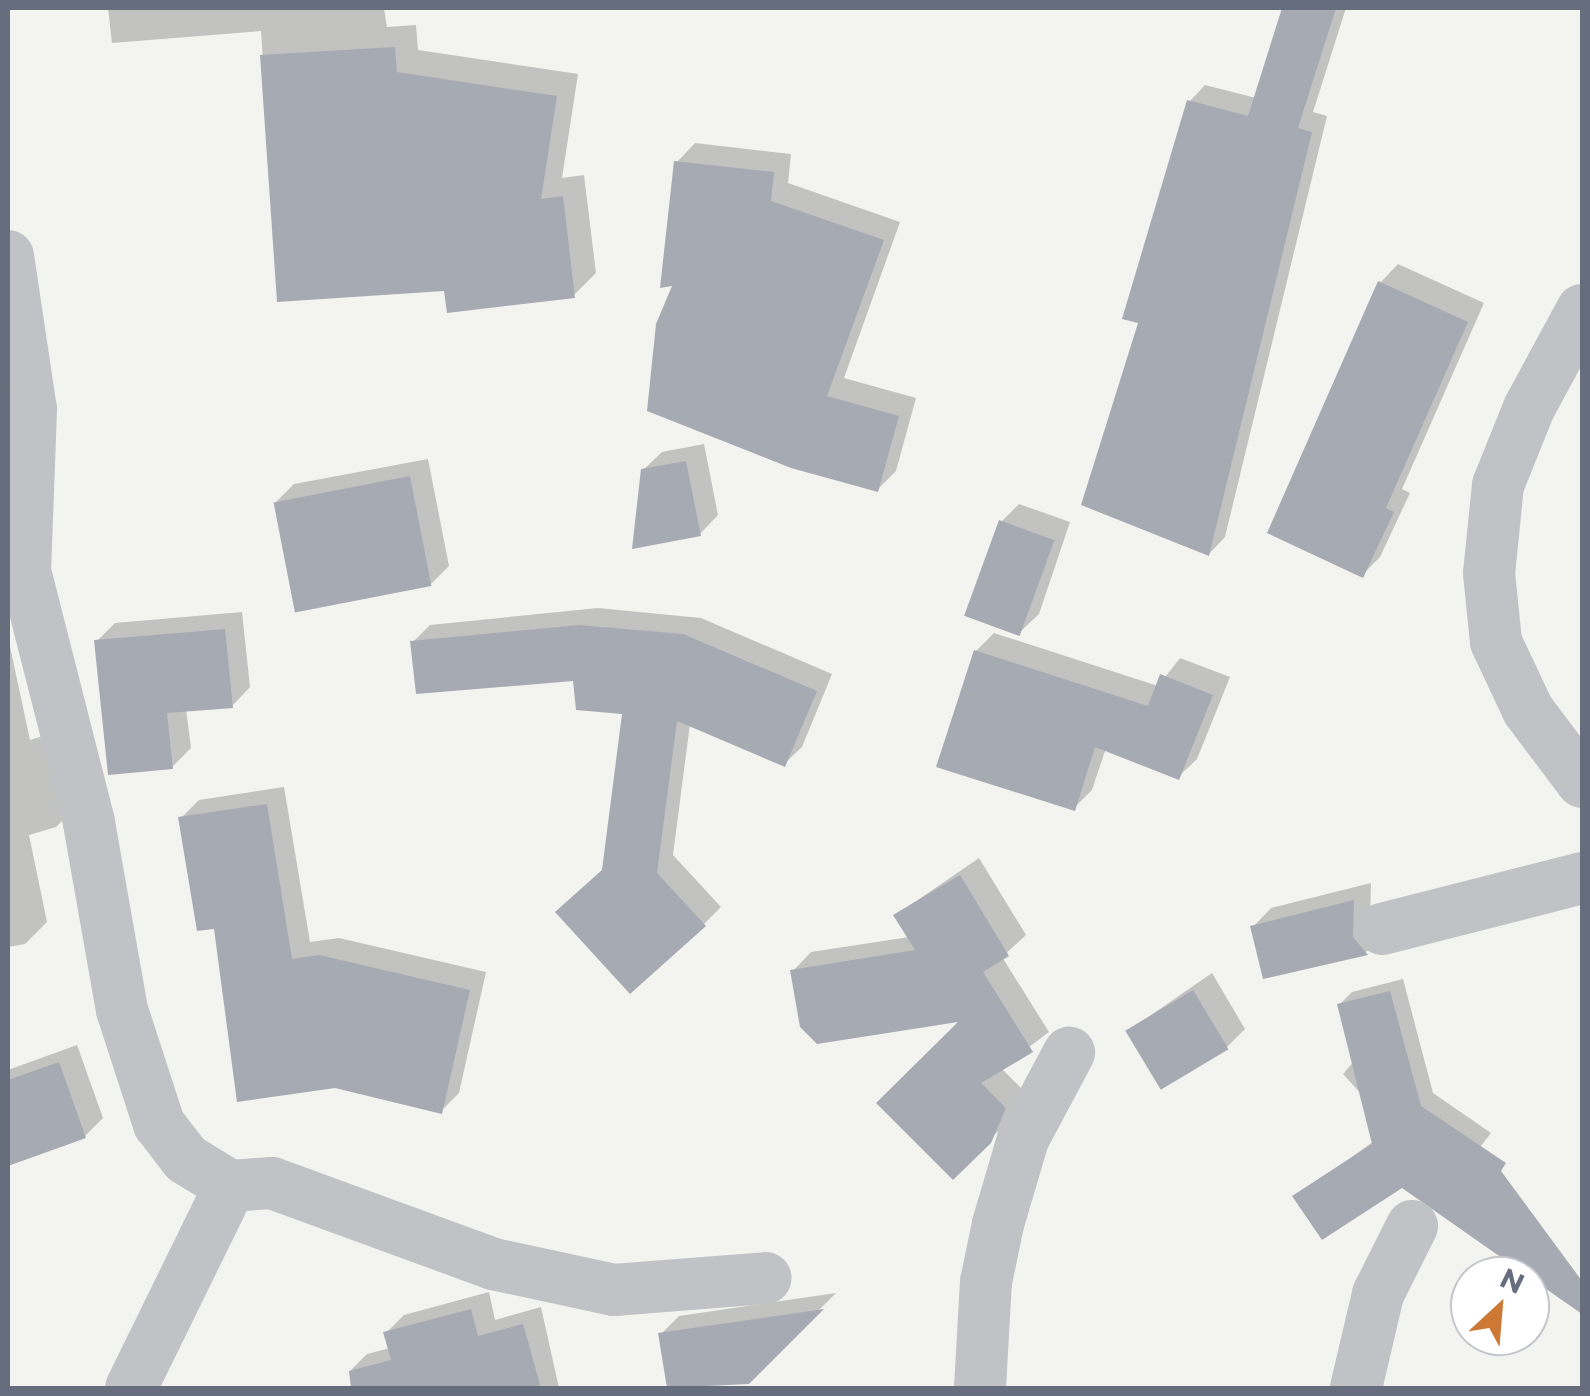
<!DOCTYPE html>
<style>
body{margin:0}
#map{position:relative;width:1590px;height:1396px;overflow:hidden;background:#f3f3f0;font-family:Montserrat,sans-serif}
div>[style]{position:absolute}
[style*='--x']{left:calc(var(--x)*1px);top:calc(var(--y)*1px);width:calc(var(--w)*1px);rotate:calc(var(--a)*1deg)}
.shadow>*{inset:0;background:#0003}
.building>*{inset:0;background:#a6aab2;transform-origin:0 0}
.minor>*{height:52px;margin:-26px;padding:0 26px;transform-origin:26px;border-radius:26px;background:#c0c2c5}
span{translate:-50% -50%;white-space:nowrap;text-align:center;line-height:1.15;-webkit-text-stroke:10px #fff;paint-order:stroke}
.frame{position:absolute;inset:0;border:10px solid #666e7e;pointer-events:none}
.north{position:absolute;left:1450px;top:1256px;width:100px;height:100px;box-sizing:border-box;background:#fff;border:2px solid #c2c5cb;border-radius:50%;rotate:26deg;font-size:28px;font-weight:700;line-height:40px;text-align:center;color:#666e7e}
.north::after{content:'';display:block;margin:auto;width:35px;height:45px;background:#ce7836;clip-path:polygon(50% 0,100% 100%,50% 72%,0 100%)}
</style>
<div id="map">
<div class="shadow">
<i style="clip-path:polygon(108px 8px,384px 8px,387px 27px,416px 25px,418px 50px,578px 74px,562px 178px,584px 175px,596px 273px,574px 295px,446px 289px,279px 299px,261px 31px,112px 43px)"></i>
<i style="clip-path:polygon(1285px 8px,1346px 8px,1313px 112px,1327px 116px,1225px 537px,1209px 554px,1189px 102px,1205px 85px,1256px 98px)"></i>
<i style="clip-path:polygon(695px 143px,791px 154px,788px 183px,900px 222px,844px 378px,916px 398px,896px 471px,877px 490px,676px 283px,677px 162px)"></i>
<i style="clip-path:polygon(1398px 264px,1484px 303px,1402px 489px,1410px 493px,1380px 557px,1362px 575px,1380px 283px)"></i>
<i style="clip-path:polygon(704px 444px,718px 515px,700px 534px,643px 470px,662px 452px)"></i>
<i style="clip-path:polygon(428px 459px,449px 566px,431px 584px,276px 502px,294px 484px)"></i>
<i style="clip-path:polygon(1019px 504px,1070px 522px,1039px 614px,1020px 632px,1001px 522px)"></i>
<i style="clip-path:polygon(598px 608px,701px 618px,832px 674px,802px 747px,784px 764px,690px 724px,673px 855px,721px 907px,704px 924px,605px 869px,625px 711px,575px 679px,413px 642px,430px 625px)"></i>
<i style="clip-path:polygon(242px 612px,250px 687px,232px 706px,186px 709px,191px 748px,172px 767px,97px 641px,115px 623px)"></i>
<i style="clip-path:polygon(994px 633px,1158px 686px,1180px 658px,1230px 677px,1197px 759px,1178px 777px,1106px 748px,1092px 790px,1074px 808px,976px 651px)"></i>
<i style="clip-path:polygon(8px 637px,30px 740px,56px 732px,78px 805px,56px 827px,29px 835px,47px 922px,25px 944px,8px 947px)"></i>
<i style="clip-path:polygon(284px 787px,310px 942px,339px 938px,486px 972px,459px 1093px,441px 1111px,216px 926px,181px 818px,199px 800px)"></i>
<i style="clip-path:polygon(979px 858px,1026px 935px,1002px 957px,1049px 1032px,1001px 1068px,1022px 1089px,1008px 1121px,953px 1177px,965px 1019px,793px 971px,811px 952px,909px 937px,896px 915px)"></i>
<i style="clip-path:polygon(1371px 883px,1370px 918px,1384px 935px,1366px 952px,1265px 976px,1253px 927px,1271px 908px)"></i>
<i style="clip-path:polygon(1212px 973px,1245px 1029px,1227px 1047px,1128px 1031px)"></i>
<i style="clip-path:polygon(1403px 979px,1433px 1093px,1491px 1133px,1468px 1163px,1402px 1184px,1296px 1197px,1374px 1141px,1363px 1096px,1343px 1074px,1354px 1061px,1339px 1005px,1352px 992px)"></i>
<i style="clip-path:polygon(77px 1045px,103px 1118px,85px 1136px,8px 1163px,8px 1070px)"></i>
<i style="clip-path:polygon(489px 1292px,495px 1320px,541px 1307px,559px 1388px,353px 1388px,349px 1372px,367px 1354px,390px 1348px,386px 1333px,404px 1315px)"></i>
<i style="clip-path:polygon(836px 1293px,748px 1381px,670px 1388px,661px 1334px,679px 1316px)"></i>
</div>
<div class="building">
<i style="clip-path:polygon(1282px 8px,1336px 8px,1298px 128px,1312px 132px,1209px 556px,1081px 505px,1138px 323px,1122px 319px,1187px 100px,1248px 116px)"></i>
<i style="clip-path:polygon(395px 47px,397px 72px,557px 96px,541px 199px,563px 196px,575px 298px,447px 313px,444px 291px,277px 302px,260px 55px)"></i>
<i style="clip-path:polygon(674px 161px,774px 172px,771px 201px,884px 240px,827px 396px,899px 416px,878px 492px,791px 468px,647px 411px,656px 324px,672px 286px,660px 288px)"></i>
<i style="clip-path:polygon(1378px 281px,1468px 322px,1386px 508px,1394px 512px,1363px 578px,1267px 533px)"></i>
<i style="clip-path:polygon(686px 461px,701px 536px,632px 549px,641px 469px)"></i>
<i style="left:410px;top:476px;width:112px;height:139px;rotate:79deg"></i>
<i style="left:999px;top:520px;width:59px;height:102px;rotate:20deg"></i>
<i style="clip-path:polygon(579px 625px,683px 634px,817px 691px,785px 767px,677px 721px,657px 873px,706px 926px,630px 994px,555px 912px,602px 870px,622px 714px,576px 710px,573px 681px,416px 694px,410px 641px)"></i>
<i style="clip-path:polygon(225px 629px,233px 708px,167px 713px,173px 769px,108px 775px,94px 640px)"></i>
<i style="clip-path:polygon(974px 650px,1148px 706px,1160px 674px,1213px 695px,1179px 780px,1095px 747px,1075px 811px,936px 767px)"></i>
<i style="clip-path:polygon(267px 804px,292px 959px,319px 955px,470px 990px,442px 1114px,335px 1088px,237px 1102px,214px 929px,197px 931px,178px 817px)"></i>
<i style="clip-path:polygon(960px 875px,1009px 956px,983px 972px,1033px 1052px,981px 1083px,1006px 1108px,991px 1143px,953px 1180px,876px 1103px,958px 1022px,817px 1044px,800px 1027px,790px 970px,915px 950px,893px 915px)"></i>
<i style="clip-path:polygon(1354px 900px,1353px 937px,1368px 955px,1263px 979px,1250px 926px)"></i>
<i style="left:1193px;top:990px;width:69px;height:79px;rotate:59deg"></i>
<i style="clip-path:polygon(1390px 991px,1421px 1106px,1506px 1163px,1501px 1171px,1582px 1281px,1582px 1314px,1402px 1188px,1322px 1240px,1292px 1196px,1372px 1144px,1337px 1004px)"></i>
<i style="clip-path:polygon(59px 1062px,86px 1138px,8px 1166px,8px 1080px)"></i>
<i style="clip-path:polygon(471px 1309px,478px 1336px,523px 1324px,541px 1388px,351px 1388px,349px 1371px,391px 1360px,383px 1332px)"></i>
<i style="clip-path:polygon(824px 1309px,749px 1384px,667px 1388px,658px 1333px)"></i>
</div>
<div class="minor">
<i style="--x:8;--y:256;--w:155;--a:81.5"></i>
<i style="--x:31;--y:409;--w:162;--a:92.1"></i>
<i style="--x:25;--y:571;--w:260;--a:75.7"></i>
<i style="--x:89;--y:823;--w:190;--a:80"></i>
<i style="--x:122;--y:1010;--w:120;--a:72"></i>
<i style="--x:159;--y:1124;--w:44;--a:52.4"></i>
<i style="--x:186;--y:1159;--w:52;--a:31.5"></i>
<i style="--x:230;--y:1186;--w:225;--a:116.1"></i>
<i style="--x:1582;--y:310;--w:111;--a:118.4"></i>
<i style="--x:1529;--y:408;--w:83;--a:111.9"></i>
<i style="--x:1498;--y:485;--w:88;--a:95.8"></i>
<i style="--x:1489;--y:573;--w:69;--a:84.2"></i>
<i style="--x:1496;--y:642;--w:75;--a:64.8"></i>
<i style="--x:1528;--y:710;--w:90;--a:53.1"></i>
<i style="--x:1382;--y:929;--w:206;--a:-14.3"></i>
<i style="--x:230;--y:1186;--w:42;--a:-4.1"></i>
<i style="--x:272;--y:1183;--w:235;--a:20.1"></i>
<i style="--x:493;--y:1264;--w:124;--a:12.1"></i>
<i style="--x:614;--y:1290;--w:152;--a:-4.5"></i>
<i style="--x:980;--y:1388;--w:106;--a:-86.8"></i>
<i style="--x:986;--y:1282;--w:59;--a:-78.3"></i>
<i style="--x:998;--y:1224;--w:89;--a:-73.6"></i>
<i style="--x:1023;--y:1139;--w:98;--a:-61.9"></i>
<i style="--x:1356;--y:1388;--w:97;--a:-76.8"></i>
<i style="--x:1378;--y:1294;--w:76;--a:-63.4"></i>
</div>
<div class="frame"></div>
<div class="north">N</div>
</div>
